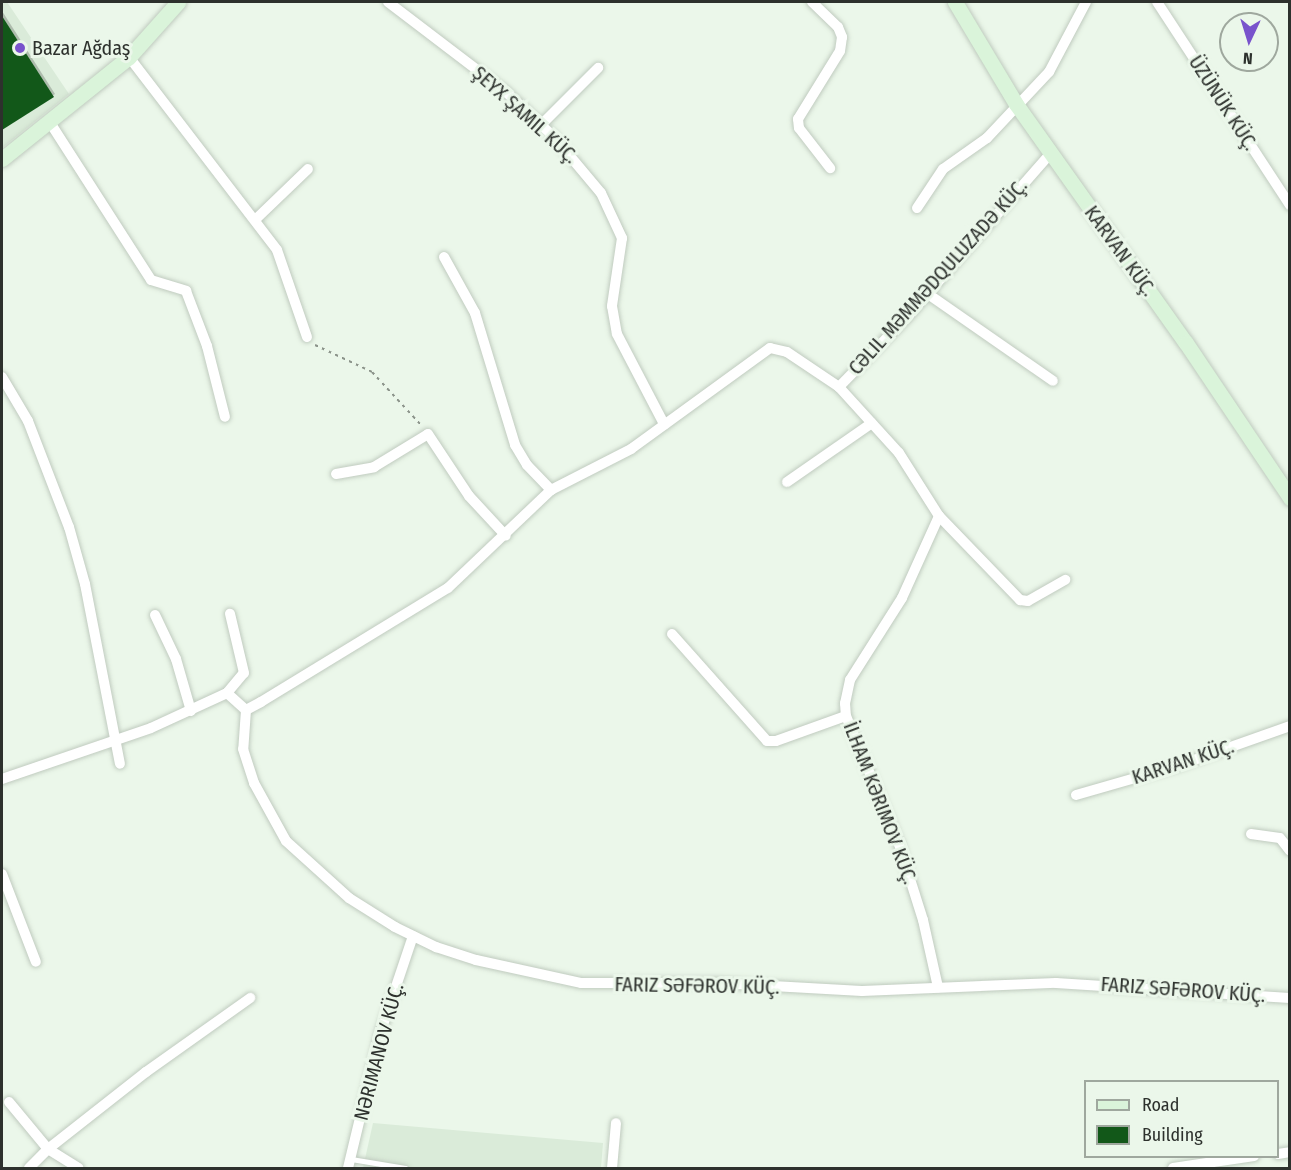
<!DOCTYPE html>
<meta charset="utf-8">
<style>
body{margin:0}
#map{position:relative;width:1291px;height:1170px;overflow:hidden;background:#ebf7ea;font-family:"Fira Sans Condensed",sans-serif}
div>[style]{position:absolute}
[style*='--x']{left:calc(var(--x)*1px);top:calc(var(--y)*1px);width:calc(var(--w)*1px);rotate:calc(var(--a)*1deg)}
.built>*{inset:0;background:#daebd9}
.shadow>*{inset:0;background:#0003}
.building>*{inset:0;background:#125819}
.path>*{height:2px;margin-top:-1px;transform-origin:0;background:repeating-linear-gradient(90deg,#8b938a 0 3px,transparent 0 7.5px)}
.roads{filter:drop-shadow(0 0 2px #c0cbbf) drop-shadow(0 0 2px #c0cbbf)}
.lane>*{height:5px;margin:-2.5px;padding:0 2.5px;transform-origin:2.5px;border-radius:2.5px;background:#fff}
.street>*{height:10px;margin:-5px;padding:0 5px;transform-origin:5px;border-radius:5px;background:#fff}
.secondary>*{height:15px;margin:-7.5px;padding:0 7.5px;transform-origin:7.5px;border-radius:7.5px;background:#daf4da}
.dots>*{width:16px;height:16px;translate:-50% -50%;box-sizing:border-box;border:3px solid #ebf7ea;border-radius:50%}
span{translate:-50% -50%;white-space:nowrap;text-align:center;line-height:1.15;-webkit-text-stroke:6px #ebf7ea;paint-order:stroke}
.poi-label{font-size:20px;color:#2d312d}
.left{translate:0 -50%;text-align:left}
.street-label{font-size:20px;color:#2d312d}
.frame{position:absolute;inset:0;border:3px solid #2d312d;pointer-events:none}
.legend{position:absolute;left:1084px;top:1080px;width:195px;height:78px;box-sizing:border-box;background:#ebf7ea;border:2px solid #9fa89e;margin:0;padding:8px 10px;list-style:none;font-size:18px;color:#2d312d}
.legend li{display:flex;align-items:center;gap:12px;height:30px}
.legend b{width:30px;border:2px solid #9fa89e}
.north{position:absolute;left:1219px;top:12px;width:60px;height:60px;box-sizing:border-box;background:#ebf7ea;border:2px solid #9fa89e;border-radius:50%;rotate:184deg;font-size:16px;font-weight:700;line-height:24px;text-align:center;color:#2d312d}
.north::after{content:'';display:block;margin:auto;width:21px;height:27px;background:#7953cc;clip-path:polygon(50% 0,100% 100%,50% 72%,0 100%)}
</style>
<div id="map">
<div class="built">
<i style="clip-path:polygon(2px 2px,7px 2px,69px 94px,2px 148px)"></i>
<i style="clip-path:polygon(373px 1123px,603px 1143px,601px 1168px,363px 1168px)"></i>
</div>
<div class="shadow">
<i style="clip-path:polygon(2px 11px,55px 94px,2px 128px)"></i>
</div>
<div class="building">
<i style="clip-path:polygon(2px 16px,54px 97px,2px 130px)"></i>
</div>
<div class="path">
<i style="--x:315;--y:345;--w:63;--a:25.3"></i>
<i style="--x:372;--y:372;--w:72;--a:47.2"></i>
</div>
<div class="roads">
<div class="lane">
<i style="--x:351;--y:1159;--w:55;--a:9.5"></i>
</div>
<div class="street">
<i style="--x:388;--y:2;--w:148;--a:37.3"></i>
<i style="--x:506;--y:92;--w:66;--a:43.2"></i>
<i style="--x:554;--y:137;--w:73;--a:50"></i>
<i style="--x:601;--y:193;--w:50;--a:65"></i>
<i style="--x:622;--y:238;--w:69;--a:98.4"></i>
<i style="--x:612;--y:306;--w:28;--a:80"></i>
<i style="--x:617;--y:334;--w:102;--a:62.4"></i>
<i style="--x:812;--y:2;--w:36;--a:44"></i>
<i style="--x:838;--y:27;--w:11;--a:68"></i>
<i style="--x:842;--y:37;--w:14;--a:98"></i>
<i style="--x:840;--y:51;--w:80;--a:121.7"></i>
<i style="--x:798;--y:119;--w:9;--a:84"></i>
<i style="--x:799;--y:128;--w:51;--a:52.2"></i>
<i style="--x:1157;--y:2;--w:243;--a:56.8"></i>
<i style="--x:129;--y:57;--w:243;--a:52.5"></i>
<i style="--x:277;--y:250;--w:92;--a:71"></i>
<i style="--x:49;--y:121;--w:189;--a:57.3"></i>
<i style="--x:151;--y:280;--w:37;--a:17"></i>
<i style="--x:186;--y:291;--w:59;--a:69.1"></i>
<i style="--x:207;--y:346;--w:73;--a:75.8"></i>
<i style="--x:541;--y:125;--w:81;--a:-45"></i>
<i style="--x:917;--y:208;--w:47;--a:-56.3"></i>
<i style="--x:943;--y:169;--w:54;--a:-35.2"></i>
<i style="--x:987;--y:138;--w:91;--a:-46.8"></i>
<i style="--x:1049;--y:72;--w:79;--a:-62.1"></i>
<i style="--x:256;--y:219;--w:72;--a:-43.9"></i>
<i style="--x:444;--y:257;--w:64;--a:61"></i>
<i style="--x:475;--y:313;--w:138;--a:73.1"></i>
<i style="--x:515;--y:445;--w:23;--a:59"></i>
<i style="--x:527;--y:465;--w:35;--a:46"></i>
<i style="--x:928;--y:294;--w:152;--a:34.8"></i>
<i style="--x:2;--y:377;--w:51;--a:59.4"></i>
<i style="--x:28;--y:421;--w:114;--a:68.9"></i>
<i style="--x:69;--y:527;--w:59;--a:74.3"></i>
<i style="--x:85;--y:584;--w:183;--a:79"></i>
<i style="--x:839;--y:387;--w:89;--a:47.7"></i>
<i style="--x:899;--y:453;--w:75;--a:57.6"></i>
<i style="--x:939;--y:516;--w:90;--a:114.3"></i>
<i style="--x:902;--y:598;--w:97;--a:122.4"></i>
<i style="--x:850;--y:680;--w:24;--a:102"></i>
<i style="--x:845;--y:703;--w:13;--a:86"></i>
<i style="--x:846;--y:716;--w:139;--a:67.5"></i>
<i style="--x:899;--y:844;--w:80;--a:72.5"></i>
<i style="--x:923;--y:920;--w:69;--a:77.4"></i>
<i style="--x:336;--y:474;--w:39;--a:-10"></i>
<i style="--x:374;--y:467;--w:63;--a:-31.4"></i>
<i style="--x:428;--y:434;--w:74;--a:56.5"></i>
<i style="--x:469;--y:496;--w:54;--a:47.2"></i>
<i style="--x:787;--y:482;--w:103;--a:-34.8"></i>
<i style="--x:939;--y:516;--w:117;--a:46"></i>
<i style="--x:1020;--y:600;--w:8;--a:7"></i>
<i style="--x:1028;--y:601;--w:43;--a:-29.6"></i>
<i style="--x:155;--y:615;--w:49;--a:64.5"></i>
<i style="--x:176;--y:659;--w:54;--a:73.9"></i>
<i style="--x:672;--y:634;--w:143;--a:48.4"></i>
<i style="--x:767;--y:741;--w:9;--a:0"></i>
<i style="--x:776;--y:741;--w:74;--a:-19.7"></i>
<i style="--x:227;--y:693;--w:26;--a:-50"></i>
<i style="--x:244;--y:673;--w:61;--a:-103.3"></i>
<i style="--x:246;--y:710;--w:39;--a:94"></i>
<i style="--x:243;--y:749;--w:36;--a:72"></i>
<i style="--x:254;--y:783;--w:66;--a:61.1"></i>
<i style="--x:286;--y:841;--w:85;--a:42.1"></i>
<i style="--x:349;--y:898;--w:54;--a:32.2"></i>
<i style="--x:395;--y:927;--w:46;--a:26"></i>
<i style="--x:436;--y:947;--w:42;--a:18"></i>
<i style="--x:476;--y:960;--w:107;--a:12.4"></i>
<i style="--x:581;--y:983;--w:138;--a:0"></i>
<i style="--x:719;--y:983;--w:143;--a:3.2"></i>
<i style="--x:862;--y:991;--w:194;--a:-2.4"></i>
<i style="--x:1056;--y:983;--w:234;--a:3.7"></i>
<i style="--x:2;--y:779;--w:157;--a:-18.9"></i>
<i style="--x:151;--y:728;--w:84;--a:-24.7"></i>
<i style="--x:227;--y:693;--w:25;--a:42"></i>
<i style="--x:246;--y:710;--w:17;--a:-28"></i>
<i style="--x:261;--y:702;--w:219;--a:-31.4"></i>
<i style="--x:448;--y:588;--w:142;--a:-43.6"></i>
<i style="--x:551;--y:490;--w:90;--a:-27.1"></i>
<i style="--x:631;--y:449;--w:172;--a:-36"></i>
<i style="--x:770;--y:348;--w:17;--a:13"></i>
<i style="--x:787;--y:352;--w:63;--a:33.9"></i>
<i style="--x:839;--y:387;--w:100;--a:-45.8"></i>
<i style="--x:909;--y:315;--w:214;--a:-48.8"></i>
<i style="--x:1076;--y:795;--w:105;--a:-16"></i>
<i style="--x:1177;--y:766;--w:120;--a:-19.5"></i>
<i style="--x:1251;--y:834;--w:29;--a:8"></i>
<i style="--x:1280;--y:838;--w:16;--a:52"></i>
<i style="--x:2;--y:874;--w:94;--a:68.9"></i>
<i style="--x:9;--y:1102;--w:61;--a:50.3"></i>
<i style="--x:48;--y:1149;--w:125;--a:-38.2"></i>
<i style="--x:146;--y:1072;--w:128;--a:-35.4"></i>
<i style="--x:1278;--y:1154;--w:12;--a:-9"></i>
<i style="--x:29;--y:1168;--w:27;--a:-45"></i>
<i style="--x:48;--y:1149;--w:36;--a:32"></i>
<i style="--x:348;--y:1168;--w:141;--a:-76.5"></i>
<i style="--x:381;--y:1031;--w:100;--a:-71.4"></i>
<i style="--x:612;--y:1168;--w:45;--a:-84.9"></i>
<i style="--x:1173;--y:1168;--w:82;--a:-8.4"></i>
</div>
<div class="secondary">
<i style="--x:955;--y:2;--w:119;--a:59.1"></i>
<i style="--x:1016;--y:104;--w:293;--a:54.6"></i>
<i style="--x:1186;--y:343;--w:187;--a:56.1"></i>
<i style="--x:2;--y:159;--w:163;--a:-38.8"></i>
<i style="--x:129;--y:57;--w:74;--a:-48.3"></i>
</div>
</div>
<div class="dots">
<i style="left:20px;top:48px;background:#7953cc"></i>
</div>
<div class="poi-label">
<span class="left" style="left:32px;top:48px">Bazar Ağdaş</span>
</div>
<div class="street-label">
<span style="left:1223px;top:103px;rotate:57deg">ÜZÜNÜK KÜÇ.</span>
<span style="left:525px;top:115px;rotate:42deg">ŞEYX ŞAMIL KÜÇ.</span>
<span style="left:1120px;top:251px;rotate:54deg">KARVAN KÜÇ.</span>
<span style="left:938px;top:277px;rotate:-48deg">CƏLIL MƏMMƏDQULUZADƏ KÜÇ.</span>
<span style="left:1183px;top:762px;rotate:-18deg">KARVAN KÜÇ.</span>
<span style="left:880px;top:803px;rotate:69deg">İLHAM KƏRIMOV KÜÇ.</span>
<span style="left:697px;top:986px;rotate:1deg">FARIZ SƏFƏROV KÜÇ.</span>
<span style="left:1183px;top:990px;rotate:4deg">FARIZ SƏFƏROV KÜÇ.</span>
<span style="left:379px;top:1052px;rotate:-75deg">NƏRIMANOV KÜÇ.</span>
</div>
<div class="frame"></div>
<ul class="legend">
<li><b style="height:8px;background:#daf4da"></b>Road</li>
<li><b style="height:16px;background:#125819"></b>Building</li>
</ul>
<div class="north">N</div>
</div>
